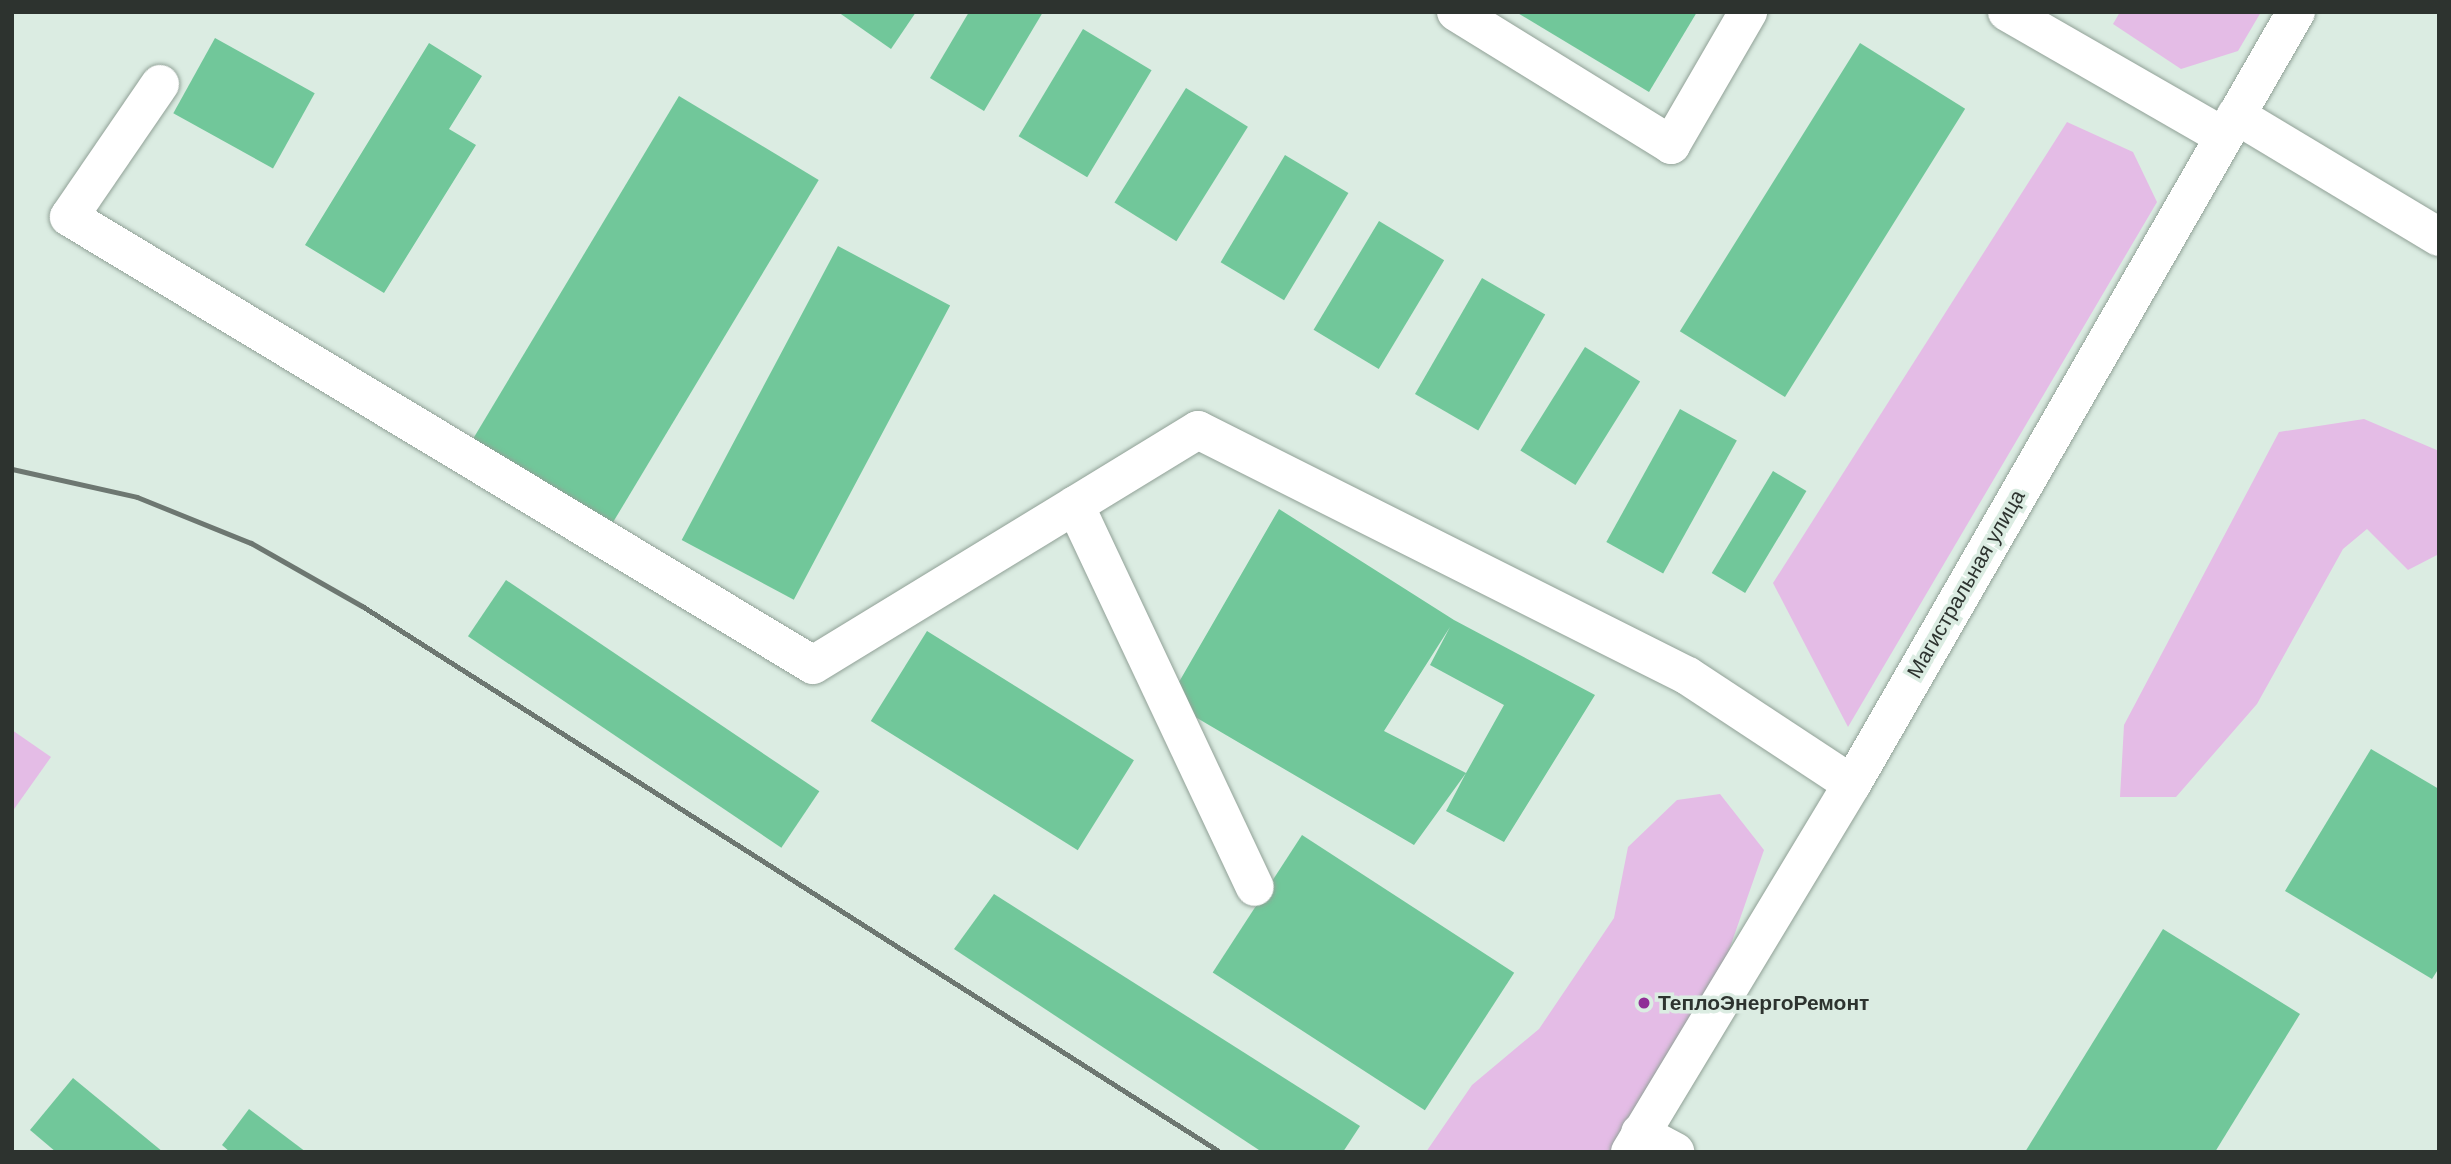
<!DOCTYPE html>
<meta charset="utf-8">
<style>
body{margin:0}
#map{position:relative;width:2451px;height:1164px;overflow:hidden;background:#dbece2;font-family:"DM Sans",sans-serif}
div>[style]{position:absolute}
[style*='--x']{left:calc(var(--x)*1px);top:calc(var(--y)*1px);width:calc(var(--w)*1px);rotate:calc(var(--a)*1deg)}
.green>*{inset:0;background:#e4bce6}
.building>*{inset:0;background:#71c79a;transform-origin:0 0}
.roads{filter:drop-shadow(0 0 2px #91a197) drop-shadow(0 0 2px #91a197)}
.minor>*{height:38px;margin:-19px;padding:0 19px;transform-origin:19px;border-radius:19px;background:#fff}
.major>*{height:38px;margin:-19px;padding:0 19px;transform-origin:19px;border-radius:19px;background:#fff}
.rail>*{height:5px;margin:-2.5px;padding:0 2.5px;transform-origin:2.5px;border-radius:2.5px;background:#6d7771}
.dots>*{width:19px;height:19px;translate:-50% -50%;box-sizing:border-box;border:4px solid #dbece2;border-radius:50%}
span{translate:-50% -50%;white-space:nowrap;text-align:center;line-height:1.15;-webkit-text-stroke:7px #dbece2;paint-order:stroke}
.street-label{font-size:21px;color:#2d332f}
.poi-label{font-size:21px;color:#2d332f;font-weight:700}
.left{translate:0 -50%;text-align:left}
.frame{position:absolute;inset:0;border:14px solid #2d332f;pointer-events:none}
</style>
<div id="map">
<div class="green">
<i style="clip-path:polygon(2120px 12px,2261px 12px,2238px 51px,2181px 69px,2113px 24px)"></i>
<i style="clip-path:polygon(2067px 122px,2133px 152px,2157px 202px,1848px 727px,1773px 583px)"></i>
<i style="clip-path:polygon(2364px 419px,2439px 451px,2439px 554px,2408px 570px,2367px 529px,2343px 549px,2257px 704px,2176px 797px,2120px 797px,2124px 725px,2279px 432px)"></i>
<i style="clip-path:polygon(12px 730px,51px 757px,12px 812px)"></i>
<i style="clip-path:polygon(1720px 794px,1764px 850px,1720px 976px,1610px 1152px,1426px 1152px,1472px 1085px,1539px 1029px,1614px 918px,1628px 847px,1677px 800px)"></i>
</div>
<div class="building">
<i style="clip-path:polygon(838px 12px,916px 12px,891px 49px)"></i>
<i style="clip-path:polygon(969px 12px,1043px 12px,984px 111px,930px 78px)"></i>
<i style="clip-path:polygon(1516px 12px,1697px 12px,1649px 92px)"></i>
<i style="left:1083px;top:29px;width:80px;height:125px;rotate:31deg"></i>
<i style="left:215px;top:38px;width:114px;height:86px;rotate:29deg"></i>
<i style="clip-path:polygon(429px 43px,482px 76px,449px 129px,476px 145px,384px 293px,305px 245px)"></i>
<i style="left:1860px;top:43px;width:124px;height:340px;rotate:32deg"></i>
<i style="left:1186px;top:88px;width:73px;height:135px;rotate:32deg"></i>
<i style="left:679px;top:96px;width:163px;height:412px;rotate:31deg"></i>
<i style="left:1285px;top:155px;width:74px;height:125px;rotate:31deg"></i>
<i style="left:1379px;top:221px;width:76px;height:127px;rotate:31deg"></i>
<i style="left:838px;top:246px;width:127px;height:333px;rotate:28deg"></i>
<i style="left:1482px;top:278px;width:73px;height:134px;rotate:30deg"></i>
<i style="left:1585px;top:347px;width:65px;height:122px;rotate:32deg"></i>
<i style="left:1680px;top:409px;width:65px;height:152px;rotate:29deg"></i>
<i style="left:1773px;top:471px;width:39px;height:119px;rotate:31deg"></i>
<i style="clip-path:polygon(evenodd,1279px 509px,1454px 620px,1595px 695px,1504px 842px,1446px 811px,1466px 773px,1414px 845px,1168px 701px,1279px 509px,1450px 627px,1430px 665px,1504px 705px,1466px 773px,1384px 731px,1450px 627px)"></i>
<i style="left:506px;top:580px;width:378px;height:68px;rotate:34deg"></i>
<i style="left:927px;top:631px;width:244px;height:106px;rotate:32deg"></i>
<i style="clip-path:polygon(2371px 749px,2439px 789px,2439px 968px,2432px 979px,2285px 891px)"></i>
<i style="left:1302px;top:835px;width:253px;height:164px;rotate:33deg"></i>
<i style="clip-path:polygon(994px 894px,1360px 1126px,1343px 1152px,1262px 1152px,954px 949px)"></i>
<i style="clip-path:polygon(2163px 929px,2300px 1014px,2215px 1152px,2025px 1152px)"></i>
<i style="clip-path:polygon(73px 1078px,163px 1152px,56px 1152px,30px 1130px)"></i>
<i style="clip-path:polygon(249px 1109px,306px 1152px,230px 1152px,222px 1145px)"></i>
</div>
<div class="roads">
<div class="minor">
<i style="--x:1456;--y:12;--w:253;--a:31.7"></i>
<i style="--x:1671;--y:145;--w:154;--a:-59.9"></i>
<i style="--x:2007;--y:12;--w:249;--a:29.9"></i>
<i style="--x:160;--y:84;--w:161;--a:124.4"></i>
<i style="--x:69;--y:217;--w:868;--a:31.05"></i>
<i style="--x:813;--y:665;--w:451;--a:-31.4"></i>
<i style="--x:1198;--y:430;--w:548;--a:26.66"></i>
<i style="--x:1688;--y:676;--w:196;--a:33.4"></i>
<i style="--x:2236;--y:115;--w:237;--a:31"></i>
<i style="--x:1075;--y:505;--w:422;--a:64.8"></i>
<i style="--x:1640;--y:1133;--w:40;--a:28"></i>
</div>
<div class="major">
<i style="--x:1630;--y:1152;--w:430;--a:-58.9"></i>
<i style="--x:1852;--y:784;--w:891;--a:-60.1"></i>
</div>
</div>
<div class="rail">
<i style="--x:12;--y:469;--w:128;--a:12.6"></i>
<i style="--x:137;--y:497;--w:123;--a:22"></i>
<i style="--x:251;--y:543;--w:128;--a:29.6"></i>
<i style="--x:362;--y:606;--w:1017;--a:32.47"></i>
</div>
<div class="dots">
<i style="left:1644px;top:1003px;background:#8f2e96"></i>
</div>
<div class="street-label">
<span style="left:1966px;top:584px;rotate:-60deg">Магистральная улица</span>
</div>
<div class="poi-label">
<span class="left" style="left:1658px;top:1003px">ТеплоЭнергоРемонт</span>
</div>
<div class="frame"></div>
</div>
